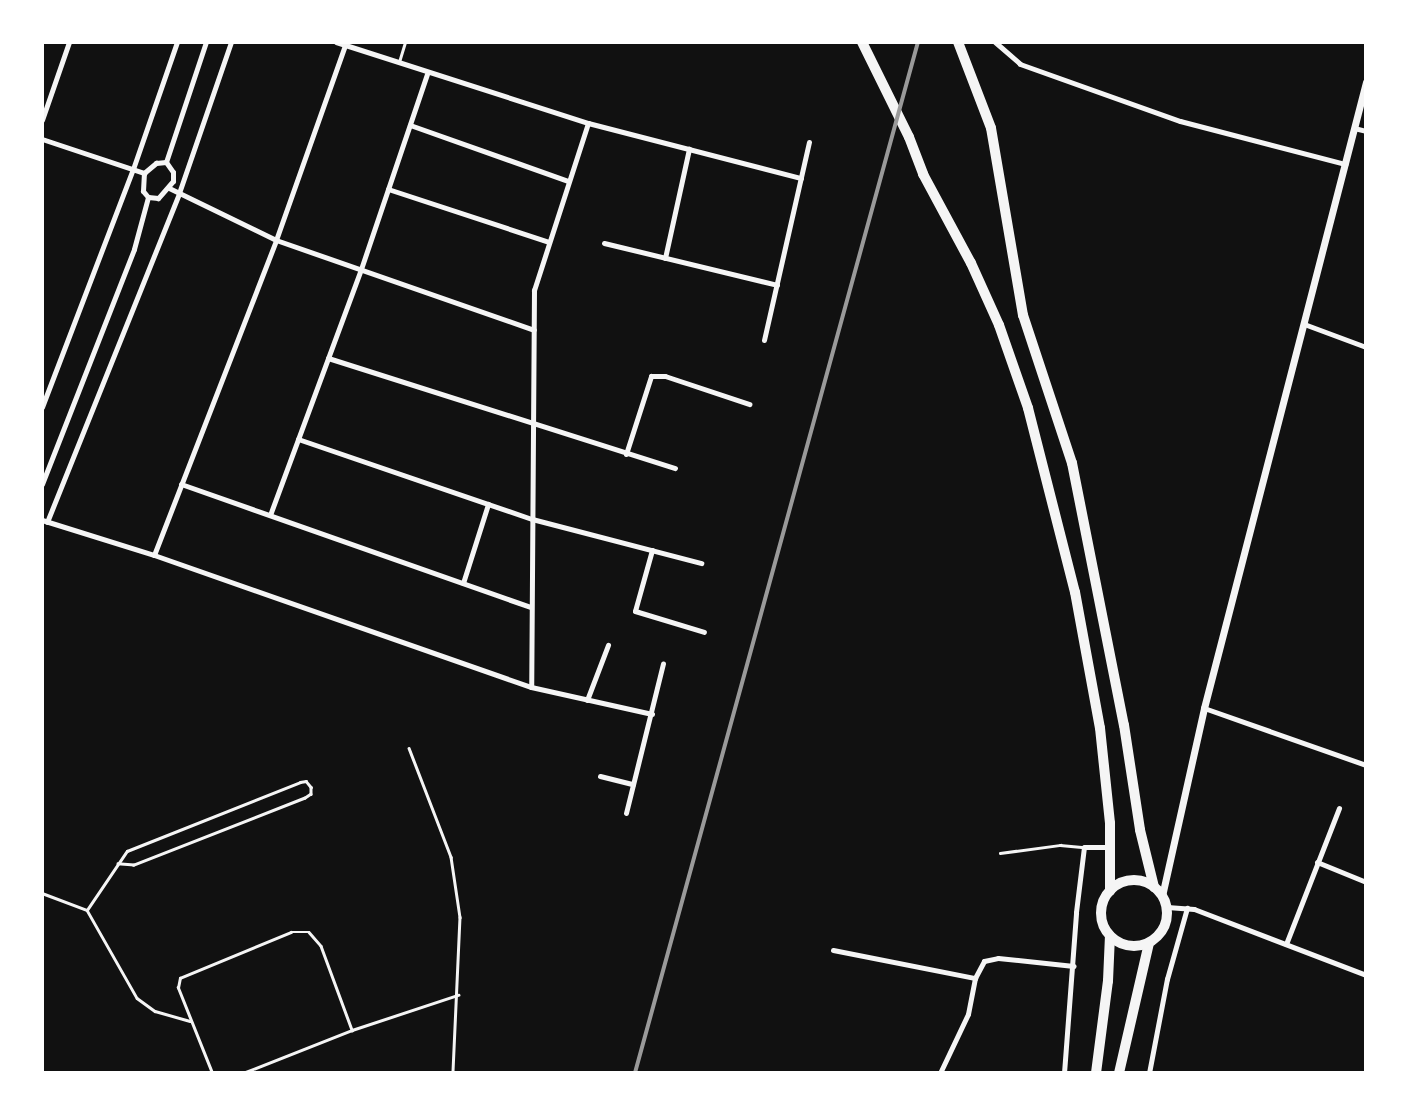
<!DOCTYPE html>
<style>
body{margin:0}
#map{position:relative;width:1408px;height:1115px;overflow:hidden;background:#111;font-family:"Nunito Sans",sans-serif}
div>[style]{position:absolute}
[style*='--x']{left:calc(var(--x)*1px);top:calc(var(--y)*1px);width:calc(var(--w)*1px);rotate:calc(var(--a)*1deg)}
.service>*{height:2.5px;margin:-1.25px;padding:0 1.25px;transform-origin:1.25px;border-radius:1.25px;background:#f5f5f5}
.minor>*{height:5px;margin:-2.5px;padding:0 2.5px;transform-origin:2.5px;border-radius:2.5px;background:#f5f5f5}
.tertiary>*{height:7px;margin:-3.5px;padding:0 3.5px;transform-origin:3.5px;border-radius:3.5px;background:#f5f5f5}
.trunk>*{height:10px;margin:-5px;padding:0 5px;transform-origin:5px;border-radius:5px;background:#f5f5f5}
.trunk>.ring{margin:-5px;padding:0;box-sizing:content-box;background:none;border:10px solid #f5f5f5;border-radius:50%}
.rail>*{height:3.5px;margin:-1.75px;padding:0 1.75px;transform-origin:1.75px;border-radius:1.75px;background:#9a9a9a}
span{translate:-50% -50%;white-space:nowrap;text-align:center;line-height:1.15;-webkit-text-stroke:7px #fff;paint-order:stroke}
.frame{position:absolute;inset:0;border:44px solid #fff;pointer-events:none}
</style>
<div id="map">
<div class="service">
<i style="--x:399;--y:62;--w:21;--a:-73"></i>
<i style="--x:409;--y:748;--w:117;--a:68.9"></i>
<i style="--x:451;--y:857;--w:61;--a:81.5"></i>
<i style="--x:460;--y:917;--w:156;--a:92.6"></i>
<i style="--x:1000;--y:853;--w:61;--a:-7.6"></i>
<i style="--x:1060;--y:845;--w:24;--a:5"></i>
<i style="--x:42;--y:893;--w:48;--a:20.7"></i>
<i style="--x:87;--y:910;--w:71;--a:-55.9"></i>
<i style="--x:127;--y:851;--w:186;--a:-21.7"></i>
<i style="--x:300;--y:782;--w:6;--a:-9"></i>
<i style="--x:306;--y:781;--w:8;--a:50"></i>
<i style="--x:311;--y:787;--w:7;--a:90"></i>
<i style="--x:311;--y:794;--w:7;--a:146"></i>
<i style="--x:305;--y:798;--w:184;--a:158.6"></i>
<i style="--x:134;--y:865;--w:16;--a:-176"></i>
<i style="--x:87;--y:910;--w:101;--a:60.4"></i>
<i style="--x:137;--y:998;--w:22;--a:36"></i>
<i style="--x:155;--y:1011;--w:36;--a:16"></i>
<i style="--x:212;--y:1073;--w:92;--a:-111.8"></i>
<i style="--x:178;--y:988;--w:10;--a:-79"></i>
<i style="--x:180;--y:978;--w:120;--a:-22.5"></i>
<i style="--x:291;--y:932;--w:18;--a:0"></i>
<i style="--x:309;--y:932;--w:18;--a:49"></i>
<i style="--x:321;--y:946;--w:90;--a:69.7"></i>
<i style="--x:243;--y:1073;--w:117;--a:-21.5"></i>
<i style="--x:352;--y:1030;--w:112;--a:-18.3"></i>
</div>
<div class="minor">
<i style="--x:336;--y:42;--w:265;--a:17.8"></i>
<i style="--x:588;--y:123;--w:176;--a:107.9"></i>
<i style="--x:534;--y:290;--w:397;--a:90.4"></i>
<i style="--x:995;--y:42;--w:33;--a:41"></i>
<i style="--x:1020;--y:64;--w:170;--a:19.6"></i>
<i style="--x:1180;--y:121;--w:171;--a:14.6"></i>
<i style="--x:42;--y:120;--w:83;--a:-70.9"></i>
<i style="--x:588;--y:123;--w:220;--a:14.5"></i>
<i style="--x:410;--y:125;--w:168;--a:19.5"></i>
<i style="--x:1354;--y:128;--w:12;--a:14"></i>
<i style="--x:42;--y:139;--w:108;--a:18.4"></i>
<i style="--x:166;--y:162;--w:126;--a:-71.6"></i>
<i style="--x:166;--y:162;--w:12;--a:55"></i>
<i style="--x:173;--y:172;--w:9;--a:90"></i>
<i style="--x:173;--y:181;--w:23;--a:131"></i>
<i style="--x:158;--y:198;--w:10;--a:-174"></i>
<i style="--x:148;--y:197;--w:8;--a:-130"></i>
<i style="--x:143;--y:191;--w:18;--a:-87"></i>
<i style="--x:144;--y:173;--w:16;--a:-40"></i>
<i style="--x:156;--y:163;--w:10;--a:-6"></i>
<i style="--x:169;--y:188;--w:119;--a:25.9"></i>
<i style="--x:276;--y:240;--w:273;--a:19.2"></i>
<i style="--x:388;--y:189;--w:169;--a:18.2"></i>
<i style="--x:604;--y:243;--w:178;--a:13.6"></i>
<i style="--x:665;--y:258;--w:112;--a:-77.6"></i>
<i style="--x:1304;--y:324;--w:66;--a:20.4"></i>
<i style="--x:764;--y:340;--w:203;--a:-77.2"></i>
<i style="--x:328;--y:358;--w:364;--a:17.6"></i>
<i style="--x:42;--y:407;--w:255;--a:-69.1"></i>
<i style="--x:133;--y:169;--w:134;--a:-70.9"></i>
<i style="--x:298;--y:439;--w:247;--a:18.9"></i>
<i style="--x:532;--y:519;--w:175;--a:14.6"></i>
<i style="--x:626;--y:454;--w:82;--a:-72.2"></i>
<i style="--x:651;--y:376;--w:14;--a:0"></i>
<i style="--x:665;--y:376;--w:89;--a:18.4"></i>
<i style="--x:42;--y:484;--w:252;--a:-68.6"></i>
<i style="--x:134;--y:249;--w:54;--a:-74.9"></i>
<i style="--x:181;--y:484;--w:371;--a:19.4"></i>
<i style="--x:270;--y:515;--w:262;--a:-69.7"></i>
<i style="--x:361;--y:269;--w:206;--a:-71.3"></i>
<i style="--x:42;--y:520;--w:117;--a:17.4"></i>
<i style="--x:154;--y:555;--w:399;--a:19.3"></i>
<i style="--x:531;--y:687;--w:124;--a:12.6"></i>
<i style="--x:47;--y:522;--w:354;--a:-68.1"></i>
<i style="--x:179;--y:193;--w:160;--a:-71"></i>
<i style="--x:652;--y:550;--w:63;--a:105.6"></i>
<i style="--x:635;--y:611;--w:72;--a:16.9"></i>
<i style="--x:154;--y:555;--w:338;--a:-68.8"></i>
<i style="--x:276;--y:240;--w:207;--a:-70.5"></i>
<i style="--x:463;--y:583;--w:83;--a:-72.4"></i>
<i style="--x:587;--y:700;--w:59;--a:-69.1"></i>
<i style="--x:1204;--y:708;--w:172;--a:19.4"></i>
<i style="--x:600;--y:776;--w:34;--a:14"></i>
<i style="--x:626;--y:813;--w:154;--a:-76.1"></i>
<i style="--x:1317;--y:862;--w:53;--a:22.2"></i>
<i style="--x:1167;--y:907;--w:27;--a:4"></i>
<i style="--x:1194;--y:909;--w:184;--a:21"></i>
<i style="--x:1286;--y:944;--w:146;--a:-68.7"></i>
<i style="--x:833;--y:950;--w:145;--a:11.2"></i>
<i style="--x:940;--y:1073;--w:65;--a:-64.6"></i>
<i style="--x:968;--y:1014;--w:37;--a:-79"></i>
<i style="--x:975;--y:978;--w:19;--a:-62"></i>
<i style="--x:984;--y:961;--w:14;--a:-12"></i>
<i style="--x:998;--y:958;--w:76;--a:6"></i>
<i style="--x:1064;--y:1073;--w:161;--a:-85.7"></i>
<i style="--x:1076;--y:912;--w:65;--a:-83"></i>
<i style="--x:1084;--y:847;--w:25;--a:0"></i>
<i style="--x:1149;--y:1073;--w:96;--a:-79.2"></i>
<i style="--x:1167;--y:979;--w:74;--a:-74.3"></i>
</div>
<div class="tertiary">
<i style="--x:1162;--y:896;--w:193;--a:-77.4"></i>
<i style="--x:1204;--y:708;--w:647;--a:-75.49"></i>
</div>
<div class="trunk">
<i style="--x:862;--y:42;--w:106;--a:63.7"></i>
<i style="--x:909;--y:137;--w:40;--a:69"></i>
<i style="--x:923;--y:174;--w:101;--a:61.7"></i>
<i style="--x:971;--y:263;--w:68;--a:65.7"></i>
<i style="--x:999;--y:325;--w:88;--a:70.7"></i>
<i style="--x:1028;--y:408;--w:190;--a:75.7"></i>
<i style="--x:1075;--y:592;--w:138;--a:79.6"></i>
<i style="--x:1100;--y:728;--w:96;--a:84"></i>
<i style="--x:1110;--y:823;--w:68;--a:90"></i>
<i style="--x:958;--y:42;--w:92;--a:69"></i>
<i style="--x:991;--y:128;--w:190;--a:80.3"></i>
<i style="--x:1023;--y:315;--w:156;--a:71.7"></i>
<i style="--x:1072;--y:463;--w:267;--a:78.8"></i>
<i style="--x:1124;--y:725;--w:106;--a:81.3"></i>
<i style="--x:1140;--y:830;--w:59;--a:76.2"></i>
<i class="ring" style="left:1101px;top:880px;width:56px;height:56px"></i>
<i style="--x:1096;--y:1073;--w:93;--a:-82.6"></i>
<i style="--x:1108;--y:981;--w:45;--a:-87.5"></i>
<i style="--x:1119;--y:1073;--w:133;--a:-77"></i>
</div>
<div class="rail">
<i style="--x:635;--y:1073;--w:1069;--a:-74.65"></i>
</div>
<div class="frame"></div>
</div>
